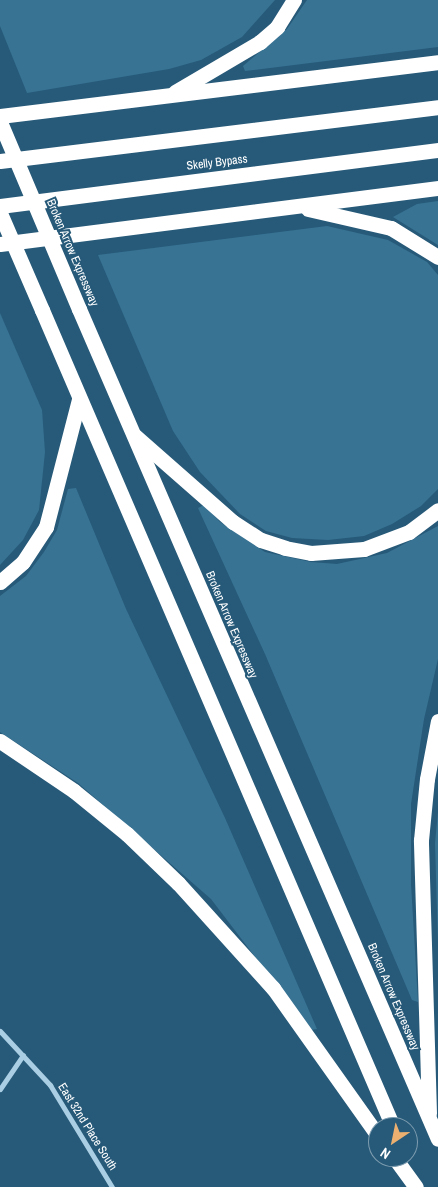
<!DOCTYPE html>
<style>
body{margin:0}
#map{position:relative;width:438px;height:1187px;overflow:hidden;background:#275a79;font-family:"Archivo Narrow",sans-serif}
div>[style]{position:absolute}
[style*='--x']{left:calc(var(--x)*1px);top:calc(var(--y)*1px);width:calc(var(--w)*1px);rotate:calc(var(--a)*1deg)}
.green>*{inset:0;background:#387394}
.minor>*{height:5px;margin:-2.5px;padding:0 2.5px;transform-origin:2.5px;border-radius:2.5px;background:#aacee3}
.motorway>*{height:15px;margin:-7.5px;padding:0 7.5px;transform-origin:7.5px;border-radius:7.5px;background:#fff}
.motorway-bridge>*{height:15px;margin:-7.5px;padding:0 7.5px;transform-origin:7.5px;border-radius:7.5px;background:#fff}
span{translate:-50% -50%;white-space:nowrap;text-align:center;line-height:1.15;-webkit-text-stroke:4px #275a79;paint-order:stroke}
.street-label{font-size:12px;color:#fff}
.north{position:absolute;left:368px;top:1117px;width:50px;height:50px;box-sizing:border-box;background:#275a79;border:1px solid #7d9caf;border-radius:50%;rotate:214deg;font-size:14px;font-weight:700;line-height:20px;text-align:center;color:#fff}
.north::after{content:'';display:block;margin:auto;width:18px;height:22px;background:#ebb070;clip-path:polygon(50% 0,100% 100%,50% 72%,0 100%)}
</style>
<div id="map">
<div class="green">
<i style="clip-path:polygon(0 0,275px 0,242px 37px,201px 60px,169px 69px,27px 93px,0 26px)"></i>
<i style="clip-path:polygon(307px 0,438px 0,438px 47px,245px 71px,243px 66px,287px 29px)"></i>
<i style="clip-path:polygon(438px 201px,438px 245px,393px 217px,417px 204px)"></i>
<i style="clip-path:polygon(327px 226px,388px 240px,427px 262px,438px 275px,438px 489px,421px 506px,392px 524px,364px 536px,328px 540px,292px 538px,266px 531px,240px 514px,200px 472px,173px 431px,98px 255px)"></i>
<i style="clip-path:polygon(0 313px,42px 410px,45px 452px,39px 510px,23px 540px,0 565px)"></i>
<i style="clip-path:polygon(76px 488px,126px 609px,225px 818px,317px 1029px,311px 1030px,211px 899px,78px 783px,0 732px,0 596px,26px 576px,44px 552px,57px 530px,68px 489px)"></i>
<i style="clip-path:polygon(204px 505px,220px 522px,265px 552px,311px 562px,337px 564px,387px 553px,438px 526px,438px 659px,424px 719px,411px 804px,411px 884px,418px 1002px,412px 1000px,265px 654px,198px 508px)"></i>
<i style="clip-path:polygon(438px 812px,438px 943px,435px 843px)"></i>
</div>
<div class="minor">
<i style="--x:0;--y:1031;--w:74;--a:47.2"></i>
<i style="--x:50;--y:1085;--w:119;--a:58.7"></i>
<i style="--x:0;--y:1089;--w:41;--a:-55.9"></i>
</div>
<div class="motorway">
<i style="--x:175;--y:92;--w:99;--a:-30.5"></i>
<i style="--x:260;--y:42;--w:23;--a:-41"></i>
<i style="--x:277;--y:27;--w:32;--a:-58"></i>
<i style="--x:0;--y:116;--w:441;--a:-7"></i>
<i style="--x:0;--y:161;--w:441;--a:-7"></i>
<i style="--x:0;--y:206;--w:442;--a:-7.3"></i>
<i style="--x:308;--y:209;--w:85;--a:12.9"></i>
<i style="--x:391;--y:228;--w:55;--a:31.7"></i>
<i style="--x:0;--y:244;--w:442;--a:-7.3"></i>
<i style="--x:79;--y:309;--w:904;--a:66.61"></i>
<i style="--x:42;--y:310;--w:889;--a:66.75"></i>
<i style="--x:135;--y:436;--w:130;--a:41.3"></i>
<i style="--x:233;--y:522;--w:33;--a:33"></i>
<i style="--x:261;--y:540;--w:25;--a:18"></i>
<i style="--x:285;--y:548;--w:26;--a:11"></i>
<i style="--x:311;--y:553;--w:53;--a:-4.3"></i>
<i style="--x:364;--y:549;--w:48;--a:-20.7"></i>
<i style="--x:409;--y:532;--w:36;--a:-37"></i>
<i style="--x:0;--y:582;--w:30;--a:-41"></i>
<i style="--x:23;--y:562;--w:42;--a:-56.7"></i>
<i style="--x:46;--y:527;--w:132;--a:-75.5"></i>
<i style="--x:0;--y:741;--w:89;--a:34"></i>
<i style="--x:74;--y:791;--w:68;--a:39.1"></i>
<i style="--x:127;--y:834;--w:71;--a:43.9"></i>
<i style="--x:178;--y:883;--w:142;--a:47.9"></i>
<i style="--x:273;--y:988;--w:181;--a:54.6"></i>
<i style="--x:429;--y:1113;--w:273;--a:-91.7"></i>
<i style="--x:421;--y:840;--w:61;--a:-84.4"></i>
<i style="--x:427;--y:779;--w:59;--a:-79.3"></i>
<i style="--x:394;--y:1157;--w:37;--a:54"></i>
</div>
<div class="motorway-bridge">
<i style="--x:0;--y:122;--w:203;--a:67.1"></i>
<i style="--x:0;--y:213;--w:106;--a:66.6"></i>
</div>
<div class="street-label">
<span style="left:217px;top:163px;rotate:-7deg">Skelly Bypass</span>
<span style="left:72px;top:253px;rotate:67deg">Broken Arrow Expressway</span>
<span style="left:231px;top:625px;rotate:67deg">Broken Arrow Expressway</span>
<span style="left:393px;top:997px;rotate:67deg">Broken Arrow Expressway</span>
<span style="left:87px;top:1127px;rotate:58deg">East 32nd Place South</span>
</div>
<div class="north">N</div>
</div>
